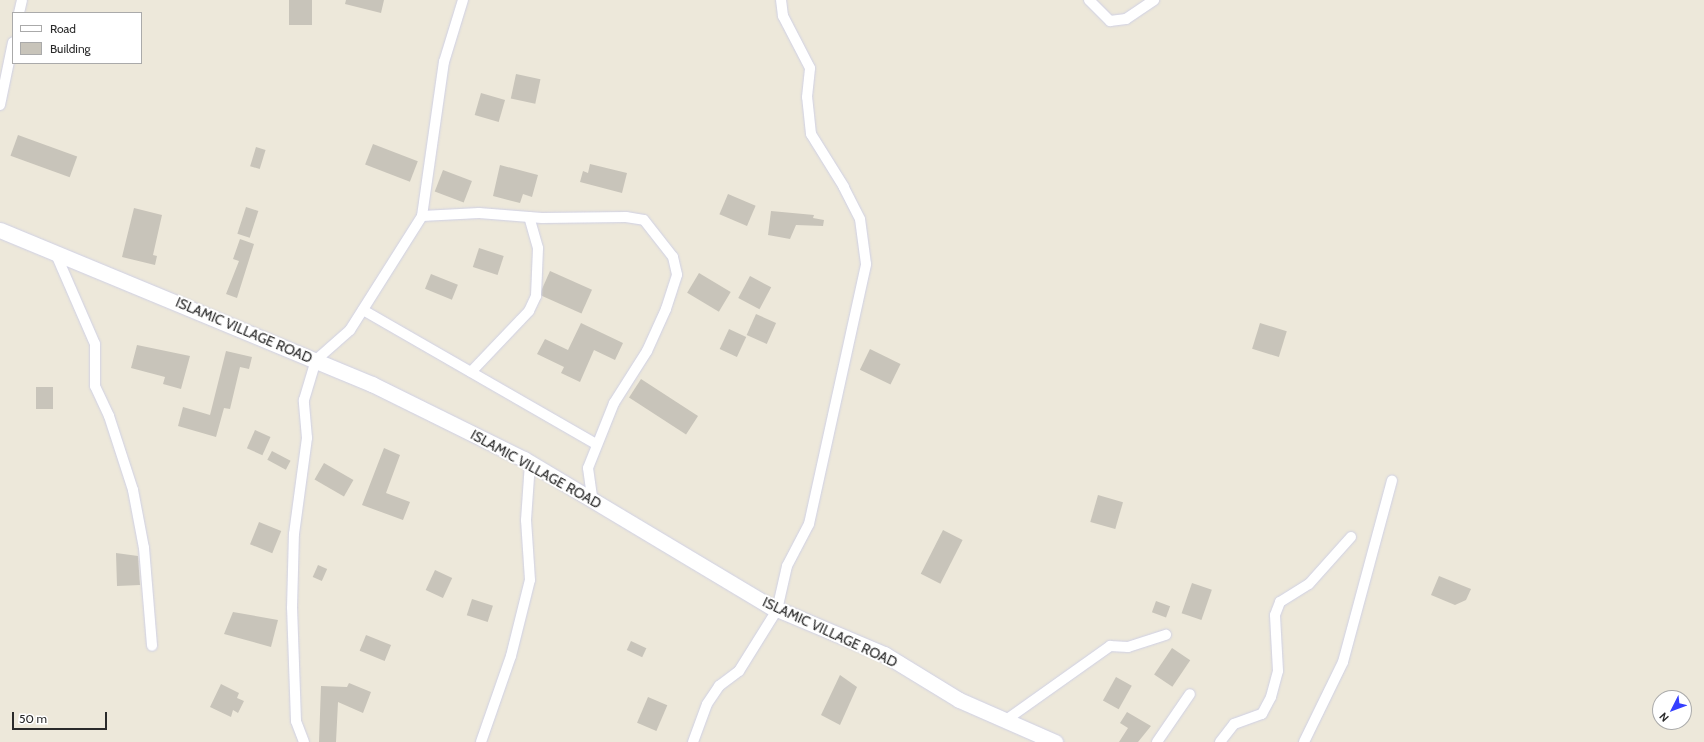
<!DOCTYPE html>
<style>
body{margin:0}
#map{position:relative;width:1704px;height:742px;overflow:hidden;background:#ede8da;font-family:Cabin,sans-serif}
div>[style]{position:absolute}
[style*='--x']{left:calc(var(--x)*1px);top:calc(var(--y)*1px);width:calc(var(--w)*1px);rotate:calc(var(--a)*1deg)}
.building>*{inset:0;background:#c8c4ba;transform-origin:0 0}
.roads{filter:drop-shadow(0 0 1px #cfd0e4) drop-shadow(0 0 1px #cfd0e4)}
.street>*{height:10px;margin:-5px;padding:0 5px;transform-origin:5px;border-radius:5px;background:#fff}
.secondary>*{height:15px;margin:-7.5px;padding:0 7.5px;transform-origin:7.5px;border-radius:7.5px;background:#fff}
span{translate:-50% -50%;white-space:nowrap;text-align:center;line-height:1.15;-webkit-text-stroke:4px #fff;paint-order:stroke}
.street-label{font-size:14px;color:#2a2a2a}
.legend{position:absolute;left:12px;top:12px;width:130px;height:52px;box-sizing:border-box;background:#fff;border:1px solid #aaa;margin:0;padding:5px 7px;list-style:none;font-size:12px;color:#2a2a2a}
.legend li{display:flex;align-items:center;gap:8px;height:20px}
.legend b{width:20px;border:1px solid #aaa}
.north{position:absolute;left:1652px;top:690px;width:40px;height:40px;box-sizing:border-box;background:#fff;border:1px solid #aaa;border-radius:50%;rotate:228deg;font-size:11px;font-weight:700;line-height:16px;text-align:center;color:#2a2a2a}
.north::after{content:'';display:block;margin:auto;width:14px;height:18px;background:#353fff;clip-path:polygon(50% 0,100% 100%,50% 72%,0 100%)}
.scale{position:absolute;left:12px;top:712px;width:95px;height:18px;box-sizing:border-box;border:2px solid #2a2a2a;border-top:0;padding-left:5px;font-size:12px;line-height:14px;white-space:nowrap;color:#2a2a2a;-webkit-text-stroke:3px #fff;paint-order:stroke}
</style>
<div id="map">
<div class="building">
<i style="left:289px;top:0;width:23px;height:25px"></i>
<i style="clip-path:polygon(346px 0,384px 0,381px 13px,345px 4px)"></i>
<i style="left:516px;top:74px;width:25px;height:25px;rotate:12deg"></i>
<i style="left:481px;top:93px;width:25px;height:23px;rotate:16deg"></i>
<i style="left:18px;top:135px;width:63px;height:22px;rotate:20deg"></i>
<i style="left:373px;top:144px;width:48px;height:22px;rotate:21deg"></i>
<i style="left:256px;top:147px;width:10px;height:20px;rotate:17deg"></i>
<i style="clip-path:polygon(590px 164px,627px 173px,622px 193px,580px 182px,583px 171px,588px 173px)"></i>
<i style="clip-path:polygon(500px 165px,538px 175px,532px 197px,523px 194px,520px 203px,493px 196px)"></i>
<i style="left:443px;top:170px;width:31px;height:23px;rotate:21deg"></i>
<i style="left:728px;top:194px;width:30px;height:22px;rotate:23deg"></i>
<i style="left:246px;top:207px;width:13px;height:28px;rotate:18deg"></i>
<i style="clip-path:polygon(134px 208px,162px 215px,153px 255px,157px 256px,155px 265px,122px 257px)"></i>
<i style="clip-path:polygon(771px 211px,814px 215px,813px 218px,824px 220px,823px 226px,796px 225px,790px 239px,768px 235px)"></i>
<i style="clip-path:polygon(240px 239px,254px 244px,237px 298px,226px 294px,239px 261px,233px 259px)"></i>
<i style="left:479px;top:248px;width:26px;height:20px;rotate:18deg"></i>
<i style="left:550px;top:271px;width:46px;height:26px;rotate:24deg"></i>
<i style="left:699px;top:273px;width:37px;height:23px;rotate:31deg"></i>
<i style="left:431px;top:274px;width:29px;height:16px;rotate:22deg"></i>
<i style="left:750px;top:276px;width:24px;height:25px;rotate:28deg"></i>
<i style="left:756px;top:314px;width:22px;height:23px;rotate:24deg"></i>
<i style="clip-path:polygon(581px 323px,623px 343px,615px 360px,594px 350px,580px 382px,561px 373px,564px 367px,537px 354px,545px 339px,568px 350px)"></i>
<i style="left:1260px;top:323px;width:28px;height:27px;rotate:17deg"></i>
<i style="left:729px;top:329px;width:19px;height:22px;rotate:25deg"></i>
<i style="clip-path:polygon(137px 345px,190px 356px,181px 389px,163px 384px,165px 377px,131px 368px)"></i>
<i style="left:870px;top:349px;width:34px;height:23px;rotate:26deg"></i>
<i style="clip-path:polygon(226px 351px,252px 357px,249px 369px,240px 367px,230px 409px,224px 408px,216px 437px,178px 426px,183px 407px,210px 415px)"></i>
<i style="left:641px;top:379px;width:68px;height:22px;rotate:33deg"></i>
<i style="left:36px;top:387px;width:17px;height:22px"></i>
<i style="left:255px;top:430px;width:17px;height:20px;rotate:24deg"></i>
<i style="clip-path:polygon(384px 448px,400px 455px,386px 493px,410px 502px,403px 520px,362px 505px)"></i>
<i style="left:272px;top:451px;width:21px;height:10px;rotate:28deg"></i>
<i style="left:324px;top:463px;width:34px;height:19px;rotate:30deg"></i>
<i style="left:1098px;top:495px;width:26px;height:28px;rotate:16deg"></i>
<i style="left:259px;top:522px;width:24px;height:24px;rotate:22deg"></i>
<i style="left:943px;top:530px;width:22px;height:49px;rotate:27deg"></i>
<i style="clip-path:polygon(116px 553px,138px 556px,140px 585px,117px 586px)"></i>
<i style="left:318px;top:565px;width:10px;height:13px;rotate:24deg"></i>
<i style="left:435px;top:570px;width:19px;height:22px;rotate:25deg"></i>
<i style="clip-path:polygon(1439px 576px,1471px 589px,1466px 600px,1455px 605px,1431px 595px)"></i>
<i style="left:1192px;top:583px;width:21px;height:32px;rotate:19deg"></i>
<i style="left:472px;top:599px;width:22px;height:17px;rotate:18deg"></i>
<i style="left:1156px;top:601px;width:15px;height:12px;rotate:20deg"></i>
<i style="clip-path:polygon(233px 612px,278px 620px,271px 647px,224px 634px)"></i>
<i style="left:366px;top:635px;width:27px;height:17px;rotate:22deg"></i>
<i style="left:631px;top:641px;width:17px;height:10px;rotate:25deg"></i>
<i style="left:1172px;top:648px;width:22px;height:32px;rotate:34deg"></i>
<i style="clip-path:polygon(840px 675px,857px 687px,840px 725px,821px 715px)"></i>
<i style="left:1116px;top:677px;width:18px;height:27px;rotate:29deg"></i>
<i style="clip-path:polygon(349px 683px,371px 692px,363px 713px,338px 702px,336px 742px,319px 742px,321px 686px,347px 687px)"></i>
<i style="clip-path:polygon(221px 684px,239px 693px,237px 698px,244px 701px,238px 713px,233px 710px,231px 717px,210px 707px)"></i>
<i style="left:648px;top:697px;width:21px;height:28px;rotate:23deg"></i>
<i style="clip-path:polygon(1127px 712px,1151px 726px,1138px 742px,1119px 742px,1128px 728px,1120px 723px)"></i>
</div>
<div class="roads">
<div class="street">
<i style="--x:1089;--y:0;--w:30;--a:45"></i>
<i style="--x:1110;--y:21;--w:16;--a:-7"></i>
<i style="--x:1126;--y:19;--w:34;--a:-34"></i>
<i style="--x:19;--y:13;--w:13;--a:-77"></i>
<i style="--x:0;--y:105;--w:64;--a:-78.3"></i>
<i style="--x:422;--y:216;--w:57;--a:-3"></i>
<i style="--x:479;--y:213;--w:63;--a:4.5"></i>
<i style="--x:542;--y:218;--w:84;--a:-0.7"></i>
<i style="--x:626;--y:217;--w:18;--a:9"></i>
<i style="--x:644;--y:220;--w:47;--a:51.9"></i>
<i style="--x:673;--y:257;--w:18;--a:77"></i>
<i style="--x:677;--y:275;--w:36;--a:108"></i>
<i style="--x:666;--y:309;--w:46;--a:114.3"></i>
<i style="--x:647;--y:351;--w:62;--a:122.4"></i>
<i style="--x:614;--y:403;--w:70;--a:111.8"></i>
<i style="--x:588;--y:468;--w:30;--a:82"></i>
<i style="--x:55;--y:252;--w:100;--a:66.5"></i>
<i style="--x:95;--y:344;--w:42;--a:90"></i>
<i style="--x:95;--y:386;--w:33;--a:65"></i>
<i style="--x:109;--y:416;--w:78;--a:72"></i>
<i style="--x:133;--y:490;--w:59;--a:79.3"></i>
<i style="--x:144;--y:548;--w:98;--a:85.3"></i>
<i style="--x:363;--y:310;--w:269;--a:29.9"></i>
<i style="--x:471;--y:372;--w:84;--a:-46.4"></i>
<i style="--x:529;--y:311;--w:17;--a:-65"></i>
<i style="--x:536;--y:296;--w:48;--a:-87.6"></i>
<i style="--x:538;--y:248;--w:32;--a:-106"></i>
<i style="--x:1006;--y:720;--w:128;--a:-35.4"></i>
<i style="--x:1110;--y:646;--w:18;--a:3"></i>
<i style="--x:1128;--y:647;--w:40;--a:-18"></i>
<i style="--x:304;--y:742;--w:22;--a:-111"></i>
<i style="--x:296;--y:721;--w:113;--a:-92"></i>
<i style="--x:292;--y:608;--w:74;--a:-88.5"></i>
<i style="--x:294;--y:534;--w:97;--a:-82.3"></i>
<i style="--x:307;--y:438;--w:38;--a:-95"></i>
<i style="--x:304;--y:400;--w:42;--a:-73.3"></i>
<i style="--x:316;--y:360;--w:45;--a:-41.4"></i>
<i style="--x:350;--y:330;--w:135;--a:-57.7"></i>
<i style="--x:422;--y:216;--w:156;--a:-81.9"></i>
<i style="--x:444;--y:62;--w:65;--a:-73"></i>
<i style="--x:481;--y:742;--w:91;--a:-70.8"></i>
<i style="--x:511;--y:656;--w:78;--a:-76"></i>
<i style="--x:530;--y:580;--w:60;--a:-93.8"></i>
<i style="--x:526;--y:520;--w:57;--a:-86"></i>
<i style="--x:693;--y:742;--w:40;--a:-69.8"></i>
<i style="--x:707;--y:704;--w:22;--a:-56"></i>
<i style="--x:719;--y:686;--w:25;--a:-37"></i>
<i style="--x:739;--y:671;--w:72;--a:-58.1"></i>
<i style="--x:777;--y:610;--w:45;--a:-77.2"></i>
<i style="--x:787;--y:566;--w:47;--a:-62.4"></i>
<i style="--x:809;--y:524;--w:266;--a:-77.6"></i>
<i style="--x:866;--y:264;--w:45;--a:-97.6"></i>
<i style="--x:860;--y:219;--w:36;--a:-117"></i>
<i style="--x:844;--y:187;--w:62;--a:-121.9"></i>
<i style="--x:811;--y:134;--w:37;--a:-96"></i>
<i style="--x:807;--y:97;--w:29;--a:-84"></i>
<i style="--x:810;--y:68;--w:59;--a:-117.4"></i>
<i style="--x:783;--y:16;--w:16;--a:-97"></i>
<i style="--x:1157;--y:742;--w:58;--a:-55.5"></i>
<i style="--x:1220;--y:742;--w:23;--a:-52"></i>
<i style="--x:1234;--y:724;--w:30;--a:-20"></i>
<i style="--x:1262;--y:714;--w:19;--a:-62"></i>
<i style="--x:1271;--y:697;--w:27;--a:-75"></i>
<i style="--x:1278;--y:671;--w:56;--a:-93.1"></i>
<i style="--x:1275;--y:615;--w:14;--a:-69"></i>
<i style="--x:1280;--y:602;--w:34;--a:-32"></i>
<i style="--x:1309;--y:584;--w:63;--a:-48.2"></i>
<i style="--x:1304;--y:742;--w:89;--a:-64"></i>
<i style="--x:1343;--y:662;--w:188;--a:-74.9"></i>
</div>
<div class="secondary">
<i style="--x:0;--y:230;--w:403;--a:22.5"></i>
<i style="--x:372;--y:384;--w:169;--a:26.3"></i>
<i style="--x:524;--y:459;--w:287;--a:30.9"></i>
<i style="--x:770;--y:606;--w:124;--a:22.8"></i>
<i style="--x:884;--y:654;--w:88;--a:31.5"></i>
<i style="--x:959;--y:700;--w:105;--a:23.6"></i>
</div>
</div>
<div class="street-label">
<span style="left:244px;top:330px;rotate:23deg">ISLAMIC VILLAGE ROAD</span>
<span style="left:536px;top:469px;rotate:29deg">ISLAMIC VILLAGE ROAD</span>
<span style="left:830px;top:632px;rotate:25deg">ISLAMIC VILLAGE ROAD</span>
</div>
<ul class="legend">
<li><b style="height:5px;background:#fff"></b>Road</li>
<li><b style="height:11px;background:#c8c4ba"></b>Building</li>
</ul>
<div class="north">N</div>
<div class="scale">50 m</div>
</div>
